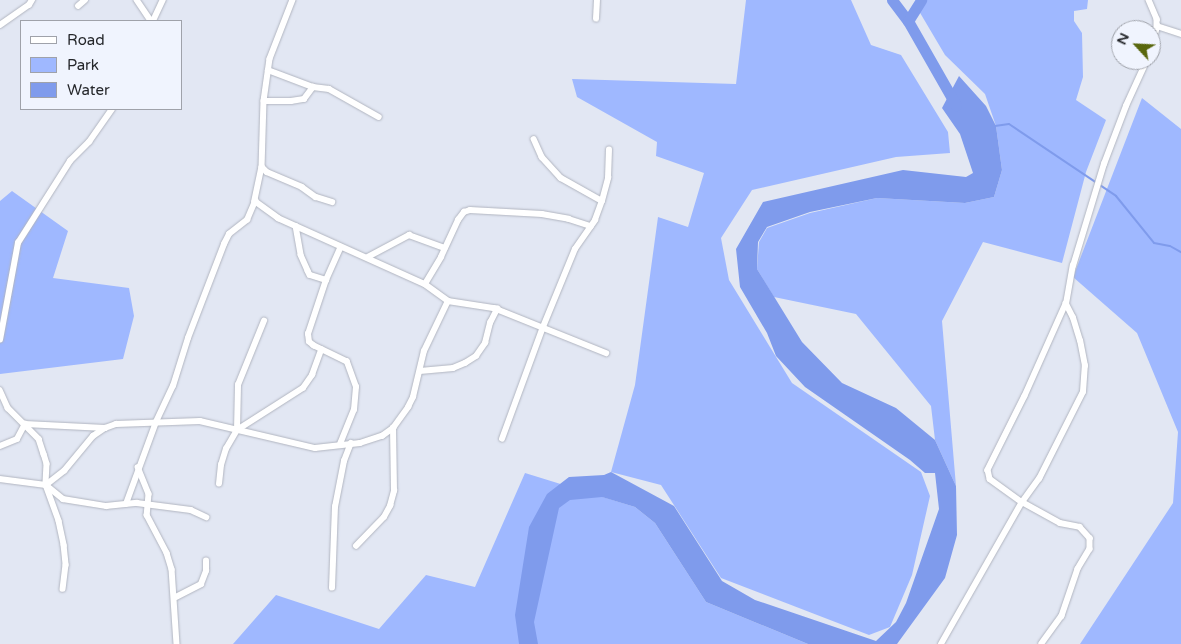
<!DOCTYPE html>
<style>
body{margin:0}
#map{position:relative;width:1181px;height:644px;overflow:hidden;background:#e2e7f3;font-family:"Varela Round",sans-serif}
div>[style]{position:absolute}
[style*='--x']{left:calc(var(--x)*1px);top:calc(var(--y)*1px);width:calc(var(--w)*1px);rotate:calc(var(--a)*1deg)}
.green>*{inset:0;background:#9fb8ff}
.water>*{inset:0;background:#7f9bec}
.stream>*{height:2px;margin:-1px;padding:0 1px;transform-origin:1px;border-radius:1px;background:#7f9bec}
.river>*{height:11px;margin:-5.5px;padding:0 5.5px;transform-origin:5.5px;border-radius:5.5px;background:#7f9bec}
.roads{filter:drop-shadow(0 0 1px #b1b5c0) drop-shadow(0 0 1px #b1b5c0)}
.street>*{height:5.5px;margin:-2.75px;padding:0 2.75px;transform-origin:2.75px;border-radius:2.75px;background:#fff}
span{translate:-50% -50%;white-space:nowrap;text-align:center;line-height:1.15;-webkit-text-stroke:4px #f0f4fe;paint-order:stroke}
.legend{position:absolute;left:20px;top:20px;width:162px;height:90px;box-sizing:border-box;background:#f0f4fe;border:1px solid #9fa2aa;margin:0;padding:6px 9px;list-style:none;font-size:15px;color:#25272b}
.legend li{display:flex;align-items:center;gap:10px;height:25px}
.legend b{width:25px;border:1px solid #9fa2aa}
.north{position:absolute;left:1111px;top:20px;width:50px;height:50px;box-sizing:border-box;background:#f0f4fe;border:1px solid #9fa2aa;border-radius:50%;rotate:295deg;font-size:14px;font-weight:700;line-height:20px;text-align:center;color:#25272b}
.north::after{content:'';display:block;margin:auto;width:18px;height:22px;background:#59670e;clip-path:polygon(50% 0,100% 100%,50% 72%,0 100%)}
</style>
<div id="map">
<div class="green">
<i style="clip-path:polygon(746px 0,851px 0,871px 45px,901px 55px,948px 132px,950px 153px,896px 157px,752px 190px,721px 238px,729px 280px,792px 383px,921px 472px,930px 496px,912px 575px,890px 627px,869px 635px,721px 578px,661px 485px,611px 472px,635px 385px,658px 217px,688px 227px,704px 173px,656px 156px,657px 142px,577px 97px,572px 79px,736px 84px)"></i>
<i style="clip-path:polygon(919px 0,1088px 0,1087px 9px,1074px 11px,1074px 21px,1082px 33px,1083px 77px,1076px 100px,1106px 120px,1086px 172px,1062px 263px,983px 242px,942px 321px,956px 486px,935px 440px,931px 406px,856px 314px,774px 297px,757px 269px,759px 242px,767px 228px,810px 213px,877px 198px,965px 203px,994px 197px,1002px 170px,996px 126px,985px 94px,945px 55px,916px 6px)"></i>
<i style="clip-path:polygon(1142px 98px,1181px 129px,1181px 644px,1080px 644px,1173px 503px,1178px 432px,1137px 333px,1073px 277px)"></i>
<i style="clip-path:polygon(12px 191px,68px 231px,53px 278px,129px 288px,134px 316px,123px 359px,0 374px,0 201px)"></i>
<i style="clip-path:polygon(525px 473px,635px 507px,655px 523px,706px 602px,808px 644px,233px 644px,276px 595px,379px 629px,426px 575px,475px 587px)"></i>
</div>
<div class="water">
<i style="clip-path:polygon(959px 76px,986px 106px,996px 126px,1002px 170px,994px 197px,965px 203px,877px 198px,810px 212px,767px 227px,758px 242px,757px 269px,802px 342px,842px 383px,896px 408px,935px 440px,956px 486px,957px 535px,945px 578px,897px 644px,808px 644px,706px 602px,655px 523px,635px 507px,602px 497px,570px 500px,559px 508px,534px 622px,538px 644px,519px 644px,515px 615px,529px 527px,547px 494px,569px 477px,604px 475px,611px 472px,674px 506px,722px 581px,755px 600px,876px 641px,896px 622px,906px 603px,939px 509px,935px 473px,925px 473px,910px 460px,805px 387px,776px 356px,767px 333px,740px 287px,736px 249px,763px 202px,903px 170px,966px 177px,973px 173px,960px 134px,942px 108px)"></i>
</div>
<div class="stream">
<i style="--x:995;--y:126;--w:14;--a:-8"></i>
<i style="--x:1009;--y:124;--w:129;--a:33.9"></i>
<i style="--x:1116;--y:196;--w:60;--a:51"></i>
<i style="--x:1154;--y:243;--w:16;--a:11"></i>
<i style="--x:1170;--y:246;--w:13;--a:29"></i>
</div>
<div class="river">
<i style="--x:892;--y:0;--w:26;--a:53"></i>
<i style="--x:908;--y:21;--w:97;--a:60.3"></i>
<i style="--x:908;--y:21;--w:25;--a:-58"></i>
</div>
<div class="roads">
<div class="street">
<i style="--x:137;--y:0;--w:25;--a:56"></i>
<i style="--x:293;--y:0;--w:63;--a:111.3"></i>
<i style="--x:270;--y:59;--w:42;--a:98.1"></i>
<i style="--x:264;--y:101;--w:66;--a:91.7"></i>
<i style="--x:262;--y:167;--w:35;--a:102"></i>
<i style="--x:255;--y:201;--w:29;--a:36"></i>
<i style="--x:278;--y:218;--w:161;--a:24.2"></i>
<i style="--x:425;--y:284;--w:29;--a:36"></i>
<i style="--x:448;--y:301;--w:47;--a:8.7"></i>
<i style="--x:494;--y:308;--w:121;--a:21.9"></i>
<i style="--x:1149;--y:0;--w:21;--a:67"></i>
<i style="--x:1157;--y:19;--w:7;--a:90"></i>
<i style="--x:78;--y:6;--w:9;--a:-41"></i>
<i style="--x:596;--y:19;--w:19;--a:-87"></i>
<i style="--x:153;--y:21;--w:23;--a:-65"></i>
<i style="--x:0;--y:25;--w:35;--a:-35"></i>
<i style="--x:29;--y:5;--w:6;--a:-59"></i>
<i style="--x:1151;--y:52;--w:27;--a:-77"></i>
<i style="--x:1157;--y:26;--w:25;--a:18"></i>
<i style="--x:268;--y:70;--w:48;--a:20.7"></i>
<i style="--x:313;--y:87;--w:16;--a:7"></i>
<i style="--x:329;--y:89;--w:57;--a:29.2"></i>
<i style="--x:264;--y:101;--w:27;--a:0"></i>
<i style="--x:291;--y:101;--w:13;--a:-9"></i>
<i style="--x:304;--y:99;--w:15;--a:-53"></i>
<i style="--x:534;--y:139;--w:20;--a:66"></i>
<i style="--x:542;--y:157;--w:28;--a:48"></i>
<i style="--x:561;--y:178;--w:47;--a:29.3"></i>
<i style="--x:262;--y:167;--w:7;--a:45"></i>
<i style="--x:267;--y:172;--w:38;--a:23"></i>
<i style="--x:302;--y:187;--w:17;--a:36"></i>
<i style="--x:316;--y:197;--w:17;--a:17"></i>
<i style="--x:296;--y:226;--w:29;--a:80"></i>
<i style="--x:301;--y:255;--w:17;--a:66"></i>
<i style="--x:308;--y:271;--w:4;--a:63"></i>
<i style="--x:310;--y:275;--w:17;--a:17"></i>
<i style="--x:368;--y:257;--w:47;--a:-28.2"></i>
<i style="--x:409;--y:235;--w:38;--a:20"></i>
<i style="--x:425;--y:284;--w:31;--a:-59"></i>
<i style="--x:441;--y:257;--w:41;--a:-65.3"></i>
<i style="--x:458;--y:220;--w:10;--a:-53"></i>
<i style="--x:464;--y:212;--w:6;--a:-18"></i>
<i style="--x:470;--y:210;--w:72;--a:3.2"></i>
<i style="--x:542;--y:214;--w:27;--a:10"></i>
<i style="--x:569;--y:219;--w:23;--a:18"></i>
<i style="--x:1066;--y:304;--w:101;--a:114"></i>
<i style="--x:1025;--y:396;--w:83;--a:116.6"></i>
<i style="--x:988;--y:470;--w:9;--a:77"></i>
<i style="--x:990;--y:479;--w:39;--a:36"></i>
<i style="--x:1022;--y:502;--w:29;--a:-54"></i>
<i style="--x:1039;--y:479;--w:97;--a:-63.2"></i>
<i style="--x:1083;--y:392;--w:26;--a:-86"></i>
<i style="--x:1085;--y:366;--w:25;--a:-101"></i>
<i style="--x:1080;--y:341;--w:24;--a:-107"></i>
<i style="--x:1073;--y:318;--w:16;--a:-117"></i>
<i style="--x:1066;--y:304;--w:39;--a:-80"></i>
<i style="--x:1073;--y:266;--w:107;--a:-73.1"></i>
<i style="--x:1104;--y:164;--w:62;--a:-69.2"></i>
<i style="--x:1126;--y:106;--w:51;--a:-65.5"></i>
<i style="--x:0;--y:340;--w:99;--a:-79.5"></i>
<i style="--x:18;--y:243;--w:97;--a:-57.6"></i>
<i style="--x:70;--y:161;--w:27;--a:-45"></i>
<i style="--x:89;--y:142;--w:40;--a:-55.1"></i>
<i style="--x:420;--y:371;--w:33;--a:-5"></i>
<i style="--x:453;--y:368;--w:13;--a:-23"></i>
<i style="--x:465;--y:363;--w:13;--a:-32"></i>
<i style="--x:476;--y:356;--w:16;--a:-55"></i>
<i style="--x:485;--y:343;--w:21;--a:-76"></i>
<i style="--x:490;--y:323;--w:16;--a:-63"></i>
<i style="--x:0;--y:390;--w:20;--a:66"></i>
<i style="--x:8;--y:408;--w:44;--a:45"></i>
<i style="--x:39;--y:439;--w:16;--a:72"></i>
<i style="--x:44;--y:454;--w:10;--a:73"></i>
<i style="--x:47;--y:464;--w:21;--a:93"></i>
<i style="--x:46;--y:485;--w:38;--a:70"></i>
<i style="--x:59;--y:521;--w:25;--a:78"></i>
<i style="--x:64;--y:545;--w:20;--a:84"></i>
<i style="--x:66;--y:565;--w:24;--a:97"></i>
<i style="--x:237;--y:430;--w:45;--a:-88.7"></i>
<i style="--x:238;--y:385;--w:69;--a:-67.9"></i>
<i style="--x:502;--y:439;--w:119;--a:-69.9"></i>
<i style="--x:543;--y:327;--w:84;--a:-67.7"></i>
<i style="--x:575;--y:249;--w:35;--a:-55"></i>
<i style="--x:595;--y:220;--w:20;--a:-70"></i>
<i style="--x:602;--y:201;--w:24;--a:-75"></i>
<i style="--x:608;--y:178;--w:28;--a:-88"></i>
<i style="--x:340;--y:444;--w:37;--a:-68"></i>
<i style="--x:354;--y:410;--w:23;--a:-85"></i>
<i style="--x:356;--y:387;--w:27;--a:-110"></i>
<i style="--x:347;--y:362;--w:37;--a:-154"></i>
<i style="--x:314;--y:346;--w:6;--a:-141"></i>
<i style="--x:309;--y:342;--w:8;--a:-97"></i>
<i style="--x:308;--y:334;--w:57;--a:-71.6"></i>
<i style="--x:326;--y:280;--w:36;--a:-66"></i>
<i style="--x:0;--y:446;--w:18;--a:-22"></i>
<i style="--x:17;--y:439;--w:17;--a:-62"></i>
<i style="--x:25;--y:424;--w:80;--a:2.9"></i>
<i style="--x:138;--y:467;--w:29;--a:68"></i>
<i style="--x:149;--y:494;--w:21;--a:95"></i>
<i style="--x:147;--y:515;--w:43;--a:62.2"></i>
<i style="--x:167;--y:553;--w:17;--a:73"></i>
<i style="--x:172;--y:569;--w:75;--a:86.2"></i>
<i style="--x:0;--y:479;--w:46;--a:7.4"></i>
<i style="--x:46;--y:485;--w:22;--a:39"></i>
<i style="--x:63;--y:499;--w:44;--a:9.2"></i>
<i style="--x:106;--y:506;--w:31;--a:-6"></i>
<i style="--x:137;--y:503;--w:54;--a:7.4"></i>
<i style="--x:191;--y:510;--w:17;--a:25"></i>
<i style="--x:219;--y:484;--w:19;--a:-84"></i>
<i style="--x:221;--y:465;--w:17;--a:-73"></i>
<i style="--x:226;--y:449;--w:22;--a:-60"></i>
<i style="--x:237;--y:430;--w:78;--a:-32.5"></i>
<i style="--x:303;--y:388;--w:16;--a:-55"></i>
<i style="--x:312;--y:375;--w:27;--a:-70"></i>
<i style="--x:46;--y:485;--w:23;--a:-38"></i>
<i style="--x:64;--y:471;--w:45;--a:-50.4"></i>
<i style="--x:93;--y:436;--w:14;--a:-34"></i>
<i style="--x:105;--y:428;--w:12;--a:-20"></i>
<i style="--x:116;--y:424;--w:84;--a:-2"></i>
<i style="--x:200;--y:421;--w:118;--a:13.2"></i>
<i style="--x:315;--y:448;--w:45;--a:-6.3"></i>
<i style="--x:360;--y:443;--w:23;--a:-18"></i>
<i style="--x:382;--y:436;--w:14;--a:-36"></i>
<i style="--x:393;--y:428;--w:26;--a:-54"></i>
<i style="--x:408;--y:407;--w:11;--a:-63"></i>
<i style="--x:413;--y:397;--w:47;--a:-76.6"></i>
<i style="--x:424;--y:351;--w:55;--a:-64.4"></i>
<i style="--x:126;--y:504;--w:87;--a:-69.9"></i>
<i style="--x:156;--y:422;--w:40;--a:-65"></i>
<i style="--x:173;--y:386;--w:50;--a:-72.6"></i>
<i style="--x:188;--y:338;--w:101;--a:-69"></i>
<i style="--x:224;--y:244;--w:11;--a:-63"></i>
<i style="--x:229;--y:234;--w:23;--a:-38"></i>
<i style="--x:247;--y:220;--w:21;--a:-67"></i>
<i style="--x:356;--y:546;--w:40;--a:-46"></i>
<i style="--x:384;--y:517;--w:13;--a:-61"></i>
<i style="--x:390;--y:506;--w:16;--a:-75"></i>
<i style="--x:394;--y:491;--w:63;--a:-90.9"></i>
<i style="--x:332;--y:588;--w:81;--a:-87.9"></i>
<i style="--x:335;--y:507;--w:47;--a:-78.9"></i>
<i style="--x:344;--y:461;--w:19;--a:-69"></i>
<i style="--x:176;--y:597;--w:28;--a:-27"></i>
<i style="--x:201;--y:584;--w:14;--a:-69"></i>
<i style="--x:206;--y:571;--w:10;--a:-90"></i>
<i style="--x:941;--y:644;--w:163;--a:-60.3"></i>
<i style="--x:1022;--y:502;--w:43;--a:28.9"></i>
<i style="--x:1060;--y:523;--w:20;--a:11"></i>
<i style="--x:1080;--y:527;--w:15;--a:48"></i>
<i style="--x:1090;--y:538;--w:11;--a:90"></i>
<i style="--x:1090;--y:549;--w:23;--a:121"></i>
<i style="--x:1078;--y:569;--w:50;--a:108.8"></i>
<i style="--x:1062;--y:616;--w:34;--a:126"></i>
</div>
</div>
<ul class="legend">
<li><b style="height:6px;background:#fff"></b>Road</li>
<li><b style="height:14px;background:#9fb8ff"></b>Park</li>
<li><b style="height:14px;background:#7f9bec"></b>Water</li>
</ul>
<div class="north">N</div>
</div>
